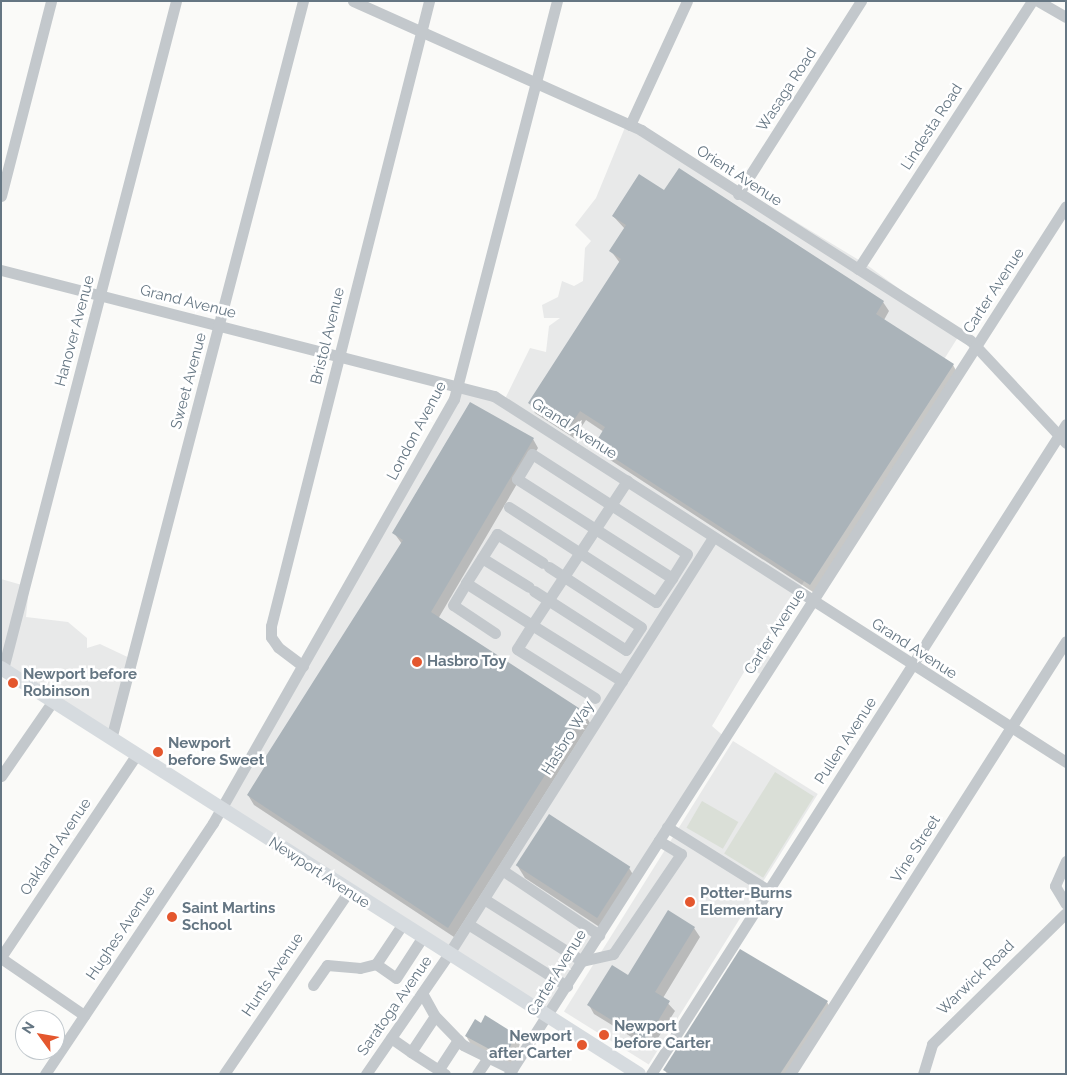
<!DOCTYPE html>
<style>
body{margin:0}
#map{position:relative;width:1067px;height:1075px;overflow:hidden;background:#fafaf8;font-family:Raleway,sans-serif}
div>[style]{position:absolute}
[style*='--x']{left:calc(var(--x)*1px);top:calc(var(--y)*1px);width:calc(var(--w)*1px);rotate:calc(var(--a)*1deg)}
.built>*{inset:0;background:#e8e9e9;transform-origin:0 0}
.green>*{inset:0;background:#dadfd7;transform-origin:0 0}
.shadow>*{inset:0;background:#0003}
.building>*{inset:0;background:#aab3b9;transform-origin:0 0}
.minor>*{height:11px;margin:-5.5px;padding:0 5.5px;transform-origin:5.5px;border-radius:5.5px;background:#c3c8cc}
.major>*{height:14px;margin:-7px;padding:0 7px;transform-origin:7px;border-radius:7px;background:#d6dbdf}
.dots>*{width:14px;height:14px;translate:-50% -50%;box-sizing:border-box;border:2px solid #fff;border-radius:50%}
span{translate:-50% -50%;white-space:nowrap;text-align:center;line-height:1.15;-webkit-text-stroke:5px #fff;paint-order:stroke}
.street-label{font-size:15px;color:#657683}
.poi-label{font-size:15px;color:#657683;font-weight:700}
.left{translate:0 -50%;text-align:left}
.right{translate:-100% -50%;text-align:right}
.frame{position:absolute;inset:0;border:2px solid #657683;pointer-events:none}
.north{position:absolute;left:15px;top:1010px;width:50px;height:50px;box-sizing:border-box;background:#fff;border:1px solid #c1c8cd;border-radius:50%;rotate:302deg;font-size:14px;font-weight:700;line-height:20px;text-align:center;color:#657683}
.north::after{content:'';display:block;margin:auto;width:18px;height:22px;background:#e4572e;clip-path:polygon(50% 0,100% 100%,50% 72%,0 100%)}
</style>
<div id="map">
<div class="built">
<i style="clip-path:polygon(628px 120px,867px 265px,960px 334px,762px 648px,776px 664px,766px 677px,747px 667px,712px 726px,727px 739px,549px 1017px,226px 809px,461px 389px,504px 401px,530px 348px,546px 352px,549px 326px,560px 318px,544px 318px,542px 305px,558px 297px,562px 281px,574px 286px,583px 281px,585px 248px,591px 241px,575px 225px,596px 198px)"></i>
<i style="clip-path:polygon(1px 579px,29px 587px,26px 617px,68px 622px,87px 638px,87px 648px,100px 644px,136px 661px,123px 716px,110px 737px,1px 667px)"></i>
<i style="left:733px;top:741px;width:100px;height:319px;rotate:32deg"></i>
</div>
<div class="green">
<i style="left:775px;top:772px;width:46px;height:96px;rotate:32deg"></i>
<i style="left:702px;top:801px;width:42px;height:31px;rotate:30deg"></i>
</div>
<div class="shadow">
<i style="clip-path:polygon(665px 192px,883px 302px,889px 311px,884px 320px,953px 365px,958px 374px,816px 594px,601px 454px,595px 445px,604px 432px,586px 420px,574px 438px,535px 413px,529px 403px,620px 263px,611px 251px,625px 229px,613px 216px)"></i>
<i style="clip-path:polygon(533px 439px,538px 448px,438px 619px,584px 713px,590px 723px,454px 937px,254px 805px,248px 795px,265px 768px,263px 764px,402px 544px,394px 533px)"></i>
<i style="clip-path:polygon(517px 865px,629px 868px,637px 881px,604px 930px,525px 878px)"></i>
<i style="clip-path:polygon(694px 928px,700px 937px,663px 998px,675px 1011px,651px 1049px,594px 1014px,589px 1005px)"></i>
<i style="clip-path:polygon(827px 1002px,834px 1015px,795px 1074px,667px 1074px,665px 1070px)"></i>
<i style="clip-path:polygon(481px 1024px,514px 1035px,520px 1044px,512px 1066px,472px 1046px,466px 1036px)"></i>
</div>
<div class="building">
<i style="clip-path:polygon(679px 168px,884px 301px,876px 314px,954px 364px,810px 585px,594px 445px,605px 427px,580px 411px,568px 429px,528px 403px,621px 259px,609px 251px,626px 225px,612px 216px,639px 174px,664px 190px)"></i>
<i style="clip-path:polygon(470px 402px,534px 438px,431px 612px,585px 712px,448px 928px,247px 795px,265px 766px,261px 764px,403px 540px,392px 533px)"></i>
<i style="left:549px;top:814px;width:97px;height:61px;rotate:33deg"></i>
<i style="clip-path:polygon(668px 910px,695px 927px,655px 992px,670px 1001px,646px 1041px,587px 1005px,612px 965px,628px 975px)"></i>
<i style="clip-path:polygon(740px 949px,828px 1001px,780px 1074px,670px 1074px,663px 1070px)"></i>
<i style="clip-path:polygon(485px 1015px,515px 1034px,506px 1058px,465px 1036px,475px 1019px,481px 1023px)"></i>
</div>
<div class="minor">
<i style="--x:353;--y:1;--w:316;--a:24.1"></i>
<i style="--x:641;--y:130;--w:390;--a:32.6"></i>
<i style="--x:970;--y:340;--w:141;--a:47"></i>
<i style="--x:1038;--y:1;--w:32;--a:30"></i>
<i style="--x:630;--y:125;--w:136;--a:-65.3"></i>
<i style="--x:738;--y:194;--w:229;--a:-57.5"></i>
<i style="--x:1;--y:196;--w:201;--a:-75.6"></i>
<i style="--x:858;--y:269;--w:320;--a:-57"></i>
<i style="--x:1;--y:270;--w:509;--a:14.34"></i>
<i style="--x:494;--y:396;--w:679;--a:32.61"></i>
<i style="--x:509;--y:507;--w:175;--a:32.9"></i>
<i style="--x:656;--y:602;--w:29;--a:-56"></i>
<i style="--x:672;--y:578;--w:184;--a:-147.4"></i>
<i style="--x:517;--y:479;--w:29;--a:-59"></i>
<i style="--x:532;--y:454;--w:184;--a:32.8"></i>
<i style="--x:687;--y:554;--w:28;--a:122"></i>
<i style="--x:482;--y:558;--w:55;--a:31.7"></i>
<i style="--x:466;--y:583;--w:58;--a:-57.7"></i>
<i style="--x:497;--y:534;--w:54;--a:32.2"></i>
<i style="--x:534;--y:591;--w:109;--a:32.7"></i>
<i style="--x:626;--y:650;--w:27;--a:-57"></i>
<i style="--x:641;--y:627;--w:110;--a:-146.9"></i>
<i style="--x:495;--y:633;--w:50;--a:-146.3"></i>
<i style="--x:453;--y:605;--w:26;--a:-59"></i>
<i style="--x:466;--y:583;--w:78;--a:32.5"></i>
<i style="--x:532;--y:625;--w:28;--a:122"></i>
<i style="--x:517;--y:649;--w:92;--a:32.1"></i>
<i style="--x:303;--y:666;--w:31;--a:-143"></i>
<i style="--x:278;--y:647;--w:12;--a:-125"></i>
<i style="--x:271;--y:637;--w:11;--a:-90"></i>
<i style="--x:271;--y:626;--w:645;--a:-75.81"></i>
<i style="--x:3;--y:669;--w:690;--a:-75.48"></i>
<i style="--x:622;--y:681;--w:106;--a:-148.1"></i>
<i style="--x:532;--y:625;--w:173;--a:-56.6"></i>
<i style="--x:111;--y:739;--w:763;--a:-75.42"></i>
<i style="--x:1;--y:776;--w:91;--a:-55.3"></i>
<i style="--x:667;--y:827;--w:119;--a:32"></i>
<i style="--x:1066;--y:861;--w:27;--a:114"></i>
<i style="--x:1055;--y:886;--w:21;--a:59"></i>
<i style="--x:502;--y:870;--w:117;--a:33.8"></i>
<i style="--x:484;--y:899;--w:116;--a:32.3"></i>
<i style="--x:582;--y:961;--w:32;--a:-13"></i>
<i style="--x:613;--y:954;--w:121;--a:-55.8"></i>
<i style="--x:681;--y:854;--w:26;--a:-149"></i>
<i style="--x:468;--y:924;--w:117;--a:32.1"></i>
<i style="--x:402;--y:925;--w:47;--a:123.7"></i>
<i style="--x:376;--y:964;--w:24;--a:35"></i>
<i style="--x:396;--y:978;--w:48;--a:-57"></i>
<i style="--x:1;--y:957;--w:243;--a:-56.2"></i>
<i style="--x:1;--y:958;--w:101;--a:34.5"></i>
<i style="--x:313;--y:985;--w:24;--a:-55"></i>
<i style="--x:327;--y:965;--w:33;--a:5"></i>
<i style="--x:360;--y:968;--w:16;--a:-14"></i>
<i style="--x:422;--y:993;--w:26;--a:61"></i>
<i style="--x:391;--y:1038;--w:24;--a:35"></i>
<i style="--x:439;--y:1069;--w:35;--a:-57"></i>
<i style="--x:45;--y:1074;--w:302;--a:-56.2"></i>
<i style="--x:213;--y:823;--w:488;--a:-60.4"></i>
<i style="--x:454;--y:399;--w:411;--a:-75.5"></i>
<i style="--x:224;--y:1074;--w:220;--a:-55.7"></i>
<i style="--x:366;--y:1074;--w:145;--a:-55.4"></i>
<i style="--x:448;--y:955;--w:494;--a:-57.6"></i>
<i style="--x:445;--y:1074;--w:40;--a:-147.1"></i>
<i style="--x:411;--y:1052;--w:43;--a:-56.3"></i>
<i style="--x:435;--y:1016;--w:40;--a:46"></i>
<i style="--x:463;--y:1045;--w:55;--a:26.1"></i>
<i style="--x:477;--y:1074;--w:18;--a:-56"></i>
<i style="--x:509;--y:1074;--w:1031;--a:-57.31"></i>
<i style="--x:651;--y:1074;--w:771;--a:-57.44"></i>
<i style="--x:790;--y:1074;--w:513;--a:-57.49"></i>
<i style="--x:923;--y:1074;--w:31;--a:-73"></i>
<i style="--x:932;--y:1044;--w:187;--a:-44.4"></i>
</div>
<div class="major">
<i style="--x:1;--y:668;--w:756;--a:32.47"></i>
</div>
<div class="dots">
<i style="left:417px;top:662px;background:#e4572e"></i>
<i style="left:13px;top:683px;background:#e4572e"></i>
<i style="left:158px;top:752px;background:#e4572e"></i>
<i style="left:690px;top:902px;background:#e4572e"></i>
<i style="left:172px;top:917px;background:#e4572e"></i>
<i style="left:604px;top:1035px;background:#e4572e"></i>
<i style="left:582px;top:1045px;background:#e4572e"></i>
</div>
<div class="street-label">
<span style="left:787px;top:90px;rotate:-57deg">Wasaga Road</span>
<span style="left:932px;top:127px;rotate:-57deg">Lindesta Road</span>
<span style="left:739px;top:176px;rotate:33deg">Orient Avenue</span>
<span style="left:994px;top:291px;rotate:-57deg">Carter Avenue</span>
<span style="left:188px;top:302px;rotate:14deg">Grand Avenue</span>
<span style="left:75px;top:331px;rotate:-75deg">Hanover Avenue</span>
<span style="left:328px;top:336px;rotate:-76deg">Bristol Avenue</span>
<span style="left:189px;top:381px;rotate:-75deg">Sweet Avenue</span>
<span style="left:574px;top:429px;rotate:33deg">Grand Avenue</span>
<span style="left:417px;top:431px;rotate:-62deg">London Avenue</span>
<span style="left:775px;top:632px;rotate:-57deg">Carter Avenue</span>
<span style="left:914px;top:649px;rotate:33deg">Grand Avenue</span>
<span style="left:568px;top:738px;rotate:-58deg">Hasbro Way</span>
<span style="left:846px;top:741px;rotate:-57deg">Pullen Avenue</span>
<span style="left:56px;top:847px;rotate:-56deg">Oakland Avenue</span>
<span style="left:916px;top:849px;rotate:-57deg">Vine Street</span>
<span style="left:319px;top:873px;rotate:33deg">Newport Avenue</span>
<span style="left:121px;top:933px;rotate:-56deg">Hughes Avenue</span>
<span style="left:557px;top:973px;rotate:-58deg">Carter Avenue</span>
<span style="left:273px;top:975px;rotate:-56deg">Hunts Avenue</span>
<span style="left:976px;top:978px;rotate:-44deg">Warwick Road</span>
<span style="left:395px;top:1006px;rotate:-55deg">Saratoga Avenue</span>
</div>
<div class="poi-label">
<span class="left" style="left:427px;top:662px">Hasbro Toy</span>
<span class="left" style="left:23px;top:683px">Newport before<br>Robinson</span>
<span class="left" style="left:168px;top:752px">Newport<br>before Sweet</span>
<span class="left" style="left:700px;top:902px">Potter-Burns<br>Elementary</span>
<span class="left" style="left:182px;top:917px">Saint Martins<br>School</span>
<span class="left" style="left:614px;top:1035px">Newport<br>before Carter</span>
<span class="right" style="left:572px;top:1045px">Newport<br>after Carter</span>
</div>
<div class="frame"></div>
<div class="north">N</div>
</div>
